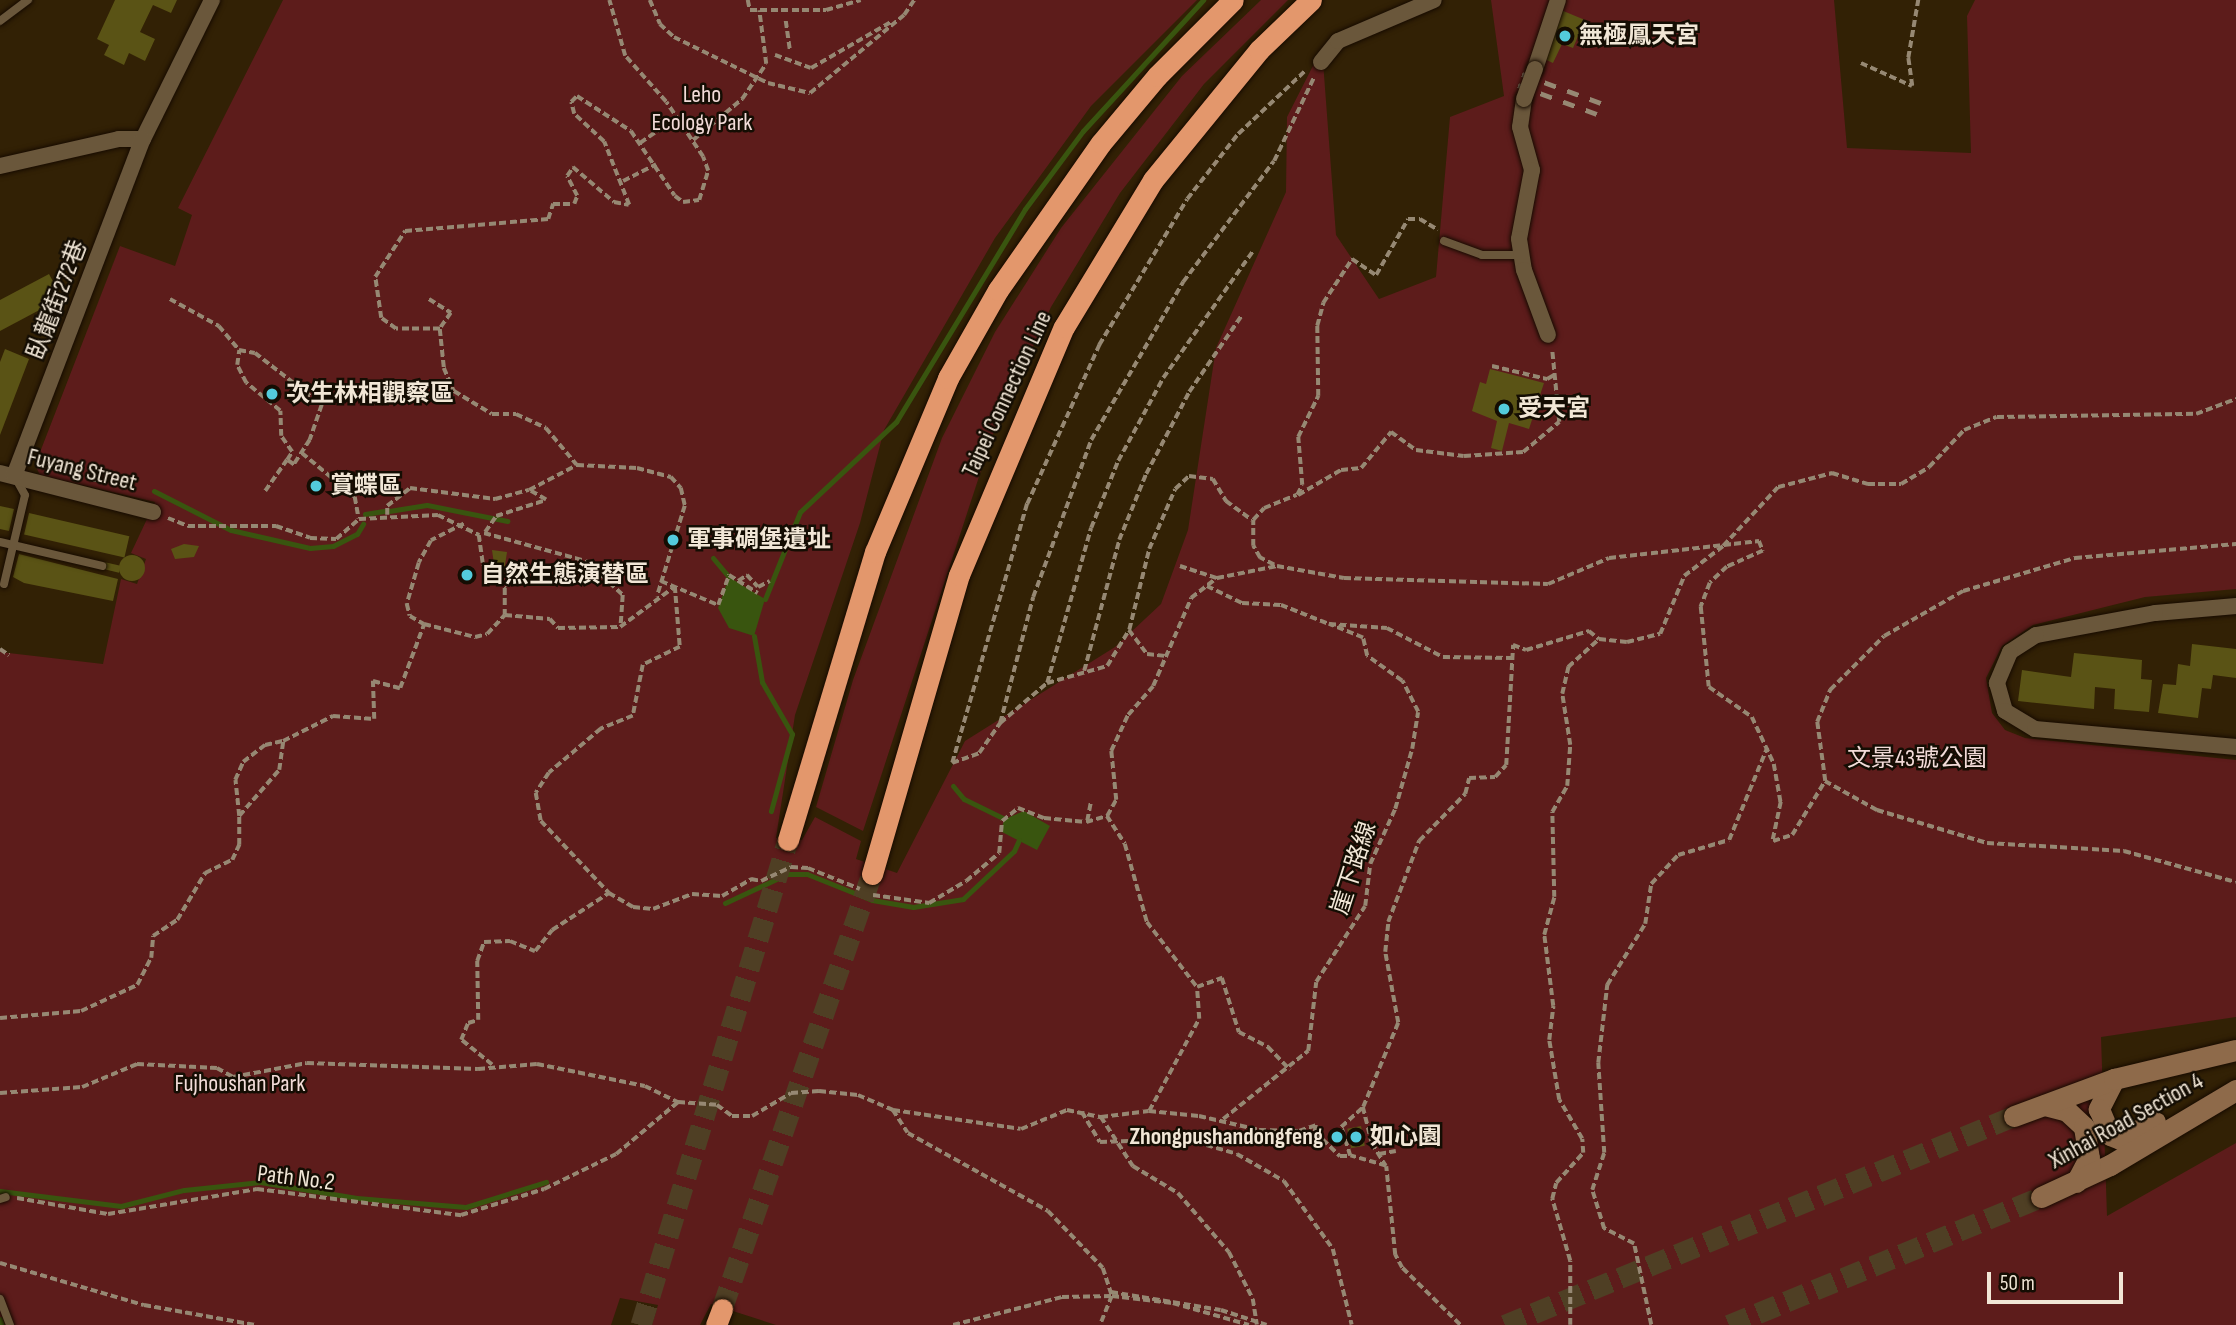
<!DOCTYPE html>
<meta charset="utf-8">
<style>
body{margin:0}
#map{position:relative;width:2236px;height:1325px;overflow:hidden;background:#322105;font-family:"Sofia Sans Condensed","Noto Sans TC",sans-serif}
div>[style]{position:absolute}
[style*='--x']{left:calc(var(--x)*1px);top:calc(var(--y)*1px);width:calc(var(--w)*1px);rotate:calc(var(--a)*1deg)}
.green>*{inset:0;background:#5d1c1b}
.water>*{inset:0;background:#39550f}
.stream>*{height:5px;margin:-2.5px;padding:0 2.5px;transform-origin:2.5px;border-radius:2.5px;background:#39550f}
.building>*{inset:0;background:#5a5315;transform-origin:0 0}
.round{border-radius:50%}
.secondary-tunnel>*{height:21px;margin-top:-10.5px;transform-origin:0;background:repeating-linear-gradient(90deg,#4f3f24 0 21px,transparent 0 31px)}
.highway-tunnel>*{height:21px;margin-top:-10.5px;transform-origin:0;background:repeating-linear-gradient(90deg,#4f3f24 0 21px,transparent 0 31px)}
.path>*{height:3.5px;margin-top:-1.75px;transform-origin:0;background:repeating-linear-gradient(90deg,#968873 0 7px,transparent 0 10.5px)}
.roads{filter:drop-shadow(0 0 2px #170b00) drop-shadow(0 0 2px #170b00)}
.lane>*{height:8px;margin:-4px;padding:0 4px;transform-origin:4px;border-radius:4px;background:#6a573b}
.street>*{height:16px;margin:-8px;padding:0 8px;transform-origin:8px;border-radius:8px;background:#6a573b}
.secondary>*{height:21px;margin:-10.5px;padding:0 10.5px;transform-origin:10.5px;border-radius:10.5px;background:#8e6a4a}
.highway>*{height:21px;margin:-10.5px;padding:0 10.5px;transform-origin:10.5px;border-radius:10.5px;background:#e3976c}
.rail>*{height:5px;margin-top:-2.5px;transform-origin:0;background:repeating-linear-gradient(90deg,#968873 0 12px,transparent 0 24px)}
.bridges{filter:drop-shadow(0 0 2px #170b00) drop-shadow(0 0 2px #170b00)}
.street-bridge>*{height:16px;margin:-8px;padding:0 8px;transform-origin:8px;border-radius:8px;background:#6a573b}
.dots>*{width:19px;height:19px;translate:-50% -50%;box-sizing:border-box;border:4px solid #140d03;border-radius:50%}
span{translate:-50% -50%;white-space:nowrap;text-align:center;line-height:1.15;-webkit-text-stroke:5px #140d03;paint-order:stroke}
.poi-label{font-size:24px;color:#f1e6d6;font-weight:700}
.left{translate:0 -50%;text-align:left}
.right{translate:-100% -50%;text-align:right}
.park-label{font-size:24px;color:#f2dbd8}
.street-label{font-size:24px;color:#f1e6d6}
.scale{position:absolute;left:1987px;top:1272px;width:136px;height:32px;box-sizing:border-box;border:4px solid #f1e6d6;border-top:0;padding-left:9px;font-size:21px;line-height:24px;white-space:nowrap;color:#f1e6d6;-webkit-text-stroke:5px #140d03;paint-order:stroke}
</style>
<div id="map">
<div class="green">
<i style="clip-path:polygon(283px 0,1197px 0,1091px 106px,995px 238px,884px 430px,860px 523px,795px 715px,776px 838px,802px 840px,815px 817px,861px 841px,856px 859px,897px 873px,965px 741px,1115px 647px,1161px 604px,1188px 530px,1216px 348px,1286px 192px,1287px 117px,1322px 48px,1336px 235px,1379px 299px,1436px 277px,1450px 117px,1504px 96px,1491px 0,1834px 0,1847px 148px,1971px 153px,1967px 16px,1975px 0,2236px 0,2236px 589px,2145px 597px,2033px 625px,2002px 646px,1986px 678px,1992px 713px,2005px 730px,2025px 738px,2236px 760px,2236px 1017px,2101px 1037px,2107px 1216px,2236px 1143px,2236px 1325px,776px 1325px,711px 1304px,700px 1325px,652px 1325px,658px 1305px,620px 1298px,611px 1325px,0 1325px,0 652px,103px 664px,121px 579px,137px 584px,146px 559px,131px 553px,155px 502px,40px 475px,35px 465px,120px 246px,175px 266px,192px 215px,178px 208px)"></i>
<i style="clip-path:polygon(1261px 0,1288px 0,1204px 84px,1120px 193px,1051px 307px,993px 434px,863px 831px,816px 807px,853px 680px,942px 438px,995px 332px,1061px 228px,1182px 76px)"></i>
</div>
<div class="water">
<i style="clip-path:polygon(729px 577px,765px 599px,754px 636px,729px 628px,718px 608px)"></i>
<i style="clip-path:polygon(1024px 811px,1050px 826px,1037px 850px,1000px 831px,1005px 819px)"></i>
</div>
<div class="stream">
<i style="--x:154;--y:491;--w:86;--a:26.9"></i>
<i style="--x:231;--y:530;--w:81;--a:12.8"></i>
<i style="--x:310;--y:548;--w:23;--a:-5"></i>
<i style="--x:333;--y:546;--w:27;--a:-27"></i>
<i style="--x:357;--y:534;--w:12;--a:-59"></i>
<i style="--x:389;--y:511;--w:38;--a:-9"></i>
<i style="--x:427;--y:505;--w:82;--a:11.3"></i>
<i style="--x:365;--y:514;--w:19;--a:-9"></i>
<i style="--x:713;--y:558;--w:25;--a:50"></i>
<i style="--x:765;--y:599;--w:94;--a:-68.1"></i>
<i style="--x:800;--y:512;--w:132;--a:-43.2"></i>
<i style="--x:896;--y:422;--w:249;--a:-58.8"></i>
<i style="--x:1025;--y:209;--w:97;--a:-53.4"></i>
<i style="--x:1083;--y:131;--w:178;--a:-47.5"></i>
<i style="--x:754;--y:636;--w:47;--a:80.1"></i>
<i style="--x:762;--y:682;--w:60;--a:60"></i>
<i style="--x:792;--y:734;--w:80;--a:105.3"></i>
<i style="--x:953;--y:786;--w:17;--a:50"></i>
<i style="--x:964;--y:799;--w:46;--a:26"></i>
<i style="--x:725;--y:903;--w:68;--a:-25.1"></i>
<i style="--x:787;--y:874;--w:20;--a:0"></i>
<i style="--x:807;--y:874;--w:70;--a:21.8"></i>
<i style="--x:872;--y:900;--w:42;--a:9.7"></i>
<i style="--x:913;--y:907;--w:51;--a:-9.1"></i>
<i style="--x:963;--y:899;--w:70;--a:-43.3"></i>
<i style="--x:1014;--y:851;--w:12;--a:-66"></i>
<i style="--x:0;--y:1191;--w:122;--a:7.1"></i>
<i style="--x:121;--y:1206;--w:65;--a:-14.3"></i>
<i style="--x:184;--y:1190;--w:76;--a:-6"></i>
<i style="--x:260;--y:1182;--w:98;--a:9.4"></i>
<i style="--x:357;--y:1198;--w:109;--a:4.7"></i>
<i style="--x:466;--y:1207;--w:84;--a:-17.4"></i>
<i style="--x:0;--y:1319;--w:6;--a:72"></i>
</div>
<div class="building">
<i style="clip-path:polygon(115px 0,177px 0,171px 13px,153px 5px,140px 32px,155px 39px,145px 61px,129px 53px,124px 65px,104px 55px,109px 45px,97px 39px)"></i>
<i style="clip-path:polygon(1561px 10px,1585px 20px,1573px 48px,1562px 44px,1553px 63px,1542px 58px)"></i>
<i style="clip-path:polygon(49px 274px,62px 298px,0 331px,0 300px)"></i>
<i style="clip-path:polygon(5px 349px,29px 359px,0 435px,0 362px)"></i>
<i style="clip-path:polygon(1490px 369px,1544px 383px,1529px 429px,1509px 423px,1502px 451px,1491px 448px,1497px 421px,1472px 411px,1480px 382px,1486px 384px)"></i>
<i style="clip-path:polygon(0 506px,14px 509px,9px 531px,0 529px)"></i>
<i style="left:29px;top:513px;width:103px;height:22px;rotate:13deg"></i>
<i style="clip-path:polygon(184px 544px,199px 546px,194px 557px,175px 559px,171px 549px)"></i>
<i style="clip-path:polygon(492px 550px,507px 552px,504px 572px,495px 571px)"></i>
<i style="clip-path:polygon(19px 554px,118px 579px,113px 601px,24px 583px,13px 577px)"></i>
<i class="round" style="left:119px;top:555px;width:26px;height:26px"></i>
<i style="left:104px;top:562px;width:17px;height:7px;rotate:13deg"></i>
<i style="clip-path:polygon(2192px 644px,2236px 649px,2236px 678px,2213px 675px,2211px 689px,2202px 688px,2198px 718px,2158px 713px,2163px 684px,2176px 685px,2178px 664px,2190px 666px)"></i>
<i style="clip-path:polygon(2074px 653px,2142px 660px,2141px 679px,2152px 680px,2149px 712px,2114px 709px,2115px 689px,2095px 687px,2094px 709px,2018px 701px,2022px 670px,2071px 677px)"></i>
<i style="left:1361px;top:1126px;width:20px;height:14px;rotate:79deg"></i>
</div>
<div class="secondary-tunnel">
<i style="--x:1505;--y:1325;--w:550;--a:-22.32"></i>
<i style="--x:1729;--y:1325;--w:337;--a:-22.3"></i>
</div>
<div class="highway-tunnel">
<i style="--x:722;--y:1309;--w:460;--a:-71"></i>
<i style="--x:641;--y:1325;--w:507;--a:-73.14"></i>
</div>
<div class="path">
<i style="--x:650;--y:0;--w:26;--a:67"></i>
<i style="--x:660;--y:24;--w:19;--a:43"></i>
<i style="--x:674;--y:37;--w:105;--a:26.1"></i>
<i style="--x:768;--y:83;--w:43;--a:13.4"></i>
<i style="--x:810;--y:93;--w:122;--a:-39.7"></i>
<i style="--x:904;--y:15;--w:18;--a:-56"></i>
<i style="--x:748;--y:0;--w:10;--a:79"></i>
<i style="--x:750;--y:10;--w:76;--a:0"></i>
<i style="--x:826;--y:10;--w:36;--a:-16"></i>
<i style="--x:786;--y:21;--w:29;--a:82"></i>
<i style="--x:775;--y:55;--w:38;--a:20"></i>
<i style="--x:811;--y:68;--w:92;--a:-29.9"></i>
<i style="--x:1861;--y:63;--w:56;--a:24.3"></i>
<i style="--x:1912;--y:86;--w:28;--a:-98"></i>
<i style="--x:1908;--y:58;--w:59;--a:-80.2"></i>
<i style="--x:693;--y:140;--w:64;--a:-39.9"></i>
<i style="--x:742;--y:99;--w:42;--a:-55.6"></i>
<i style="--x:766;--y:64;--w:54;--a:-97.4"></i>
<i style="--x:640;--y:143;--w:45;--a:-35.1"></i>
<i style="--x:623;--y:181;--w:37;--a:-27"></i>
<i style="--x:170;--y:299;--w:56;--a:28.9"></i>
<i style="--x:219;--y:326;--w:31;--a:50"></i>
<i style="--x:429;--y:299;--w:26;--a:32"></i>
<i style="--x:451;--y:313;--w:19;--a:125"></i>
<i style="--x:440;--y:329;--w:39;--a:84"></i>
<i style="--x:444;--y:368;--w:25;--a:67"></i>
<i style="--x:454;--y:391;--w:44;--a:31.2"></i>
<i style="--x:492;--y:414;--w:24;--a:0"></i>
<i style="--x:516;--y:414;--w:33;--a:25"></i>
<i style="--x:546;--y:428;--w:48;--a:50"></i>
<i style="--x:440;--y:329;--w:44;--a:180"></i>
<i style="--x:396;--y:329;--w:19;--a:-144"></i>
<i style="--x:381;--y:318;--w:41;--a:-98.3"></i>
<i style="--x:375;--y:277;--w:55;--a:-56.9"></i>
<i style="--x:405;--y:231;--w:144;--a:-4.8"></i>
<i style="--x:548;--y:219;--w:16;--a:-72"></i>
<i style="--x:553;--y:204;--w:21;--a:0"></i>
<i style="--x:574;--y:204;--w:9;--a:-69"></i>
<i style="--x:577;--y:196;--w:22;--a:-117"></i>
<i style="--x:567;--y:176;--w:11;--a:-56"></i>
<i style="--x:573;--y:167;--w:54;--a:40.5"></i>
<i style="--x:614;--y:202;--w:15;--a:11"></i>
<i style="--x:629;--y:205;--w:68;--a:-111.6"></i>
<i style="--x:604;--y:142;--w:41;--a:-137"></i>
<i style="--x:574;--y:114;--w:12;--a:-104"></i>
<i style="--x:571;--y:102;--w:8;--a:-45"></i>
<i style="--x:577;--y:96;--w:64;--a:32.9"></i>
<i style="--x:631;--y:131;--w:78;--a:55.9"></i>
<i style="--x:675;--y:196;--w:10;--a:37"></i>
<i style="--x:683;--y:202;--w:16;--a:-7"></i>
<i style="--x:699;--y:200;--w:30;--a:-73"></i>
<i style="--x:708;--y:171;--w:15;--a:-110"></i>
<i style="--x:703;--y:157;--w:66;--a:-123.9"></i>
<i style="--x:666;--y:102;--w:62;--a:-131.7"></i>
<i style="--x:625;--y:56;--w:58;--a:-105.9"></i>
<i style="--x:239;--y:350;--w:16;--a:11"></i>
<i style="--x:255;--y:353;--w:85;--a:37.8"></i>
<i style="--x:322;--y:405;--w:37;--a:109"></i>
<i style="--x:310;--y:440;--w:30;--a:123"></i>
<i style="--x:294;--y:465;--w:9;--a:-144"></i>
<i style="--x:287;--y:460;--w:9;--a:-58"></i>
<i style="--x:292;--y:452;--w:19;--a:-125"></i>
<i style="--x:281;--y:436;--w:25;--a:-92"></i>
<i style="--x:280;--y:411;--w:44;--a:-140.5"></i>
<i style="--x:246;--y:383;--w:20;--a:-117"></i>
<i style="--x:237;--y:365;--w:15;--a:-82"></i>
<i style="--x:1492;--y:366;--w:57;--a:13.3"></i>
<i style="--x:1547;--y:379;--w:10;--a:-29"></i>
<i style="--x:302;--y:453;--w:69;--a:39.7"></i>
<i style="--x:355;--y:497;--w:22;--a:80"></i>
<i style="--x:94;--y:482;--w:14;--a:-78"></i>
<i style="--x:265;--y:491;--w:38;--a:-55"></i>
<i style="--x:1298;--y:495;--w:50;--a:-30.2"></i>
<i style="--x:1341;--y:470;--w:20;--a:-6"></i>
<i style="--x:1361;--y:468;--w:47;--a:-50.2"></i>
<i style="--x:1391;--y:432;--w:31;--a:36"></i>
<i style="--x:1416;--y:450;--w:48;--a:7.1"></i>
<i style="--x:1464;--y:456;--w:59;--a:-3.9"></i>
<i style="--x:1523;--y:452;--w:47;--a:-39.8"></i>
<i style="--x:1559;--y:422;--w:72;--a:-95.6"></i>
<i style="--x:387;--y:515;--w:9;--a:-90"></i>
<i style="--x:387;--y:506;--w:29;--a:-38"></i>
<i style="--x:410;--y:488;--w:86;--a:7.4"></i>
<i style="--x:495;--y:499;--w:35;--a:-15"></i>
<i style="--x:529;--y:490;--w:54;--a:-27.5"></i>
<i style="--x:577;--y:465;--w:60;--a:2.9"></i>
<i style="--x:637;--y:468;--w:35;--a:15"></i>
<i style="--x:671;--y:477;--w:15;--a:48"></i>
<i style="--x:681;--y:488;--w:18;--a:77"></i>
<i style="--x:685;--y:506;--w:95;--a:107.1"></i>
<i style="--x:168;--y:518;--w:22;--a:22"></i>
<i style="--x:188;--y:526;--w:88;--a:0"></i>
<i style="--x:276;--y:526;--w:36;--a:19"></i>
<i style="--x:310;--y:538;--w:26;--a:2"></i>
<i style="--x:336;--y:539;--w:30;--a:-41"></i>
<i style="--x:359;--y:519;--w:79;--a:-2.9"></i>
<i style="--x:438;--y:515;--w:46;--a:26"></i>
<i style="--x:479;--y:535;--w:29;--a:82"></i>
<i style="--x:483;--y:564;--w:33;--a:47"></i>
<i style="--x:505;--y:588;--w:27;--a:90"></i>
<i style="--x:464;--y:524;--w:37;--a:153"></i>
<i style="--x:431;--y:541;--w:25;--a:119"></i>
<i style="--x:419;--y:563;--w:43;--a:106.3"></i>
<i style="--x:407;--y:604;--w:12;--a:76"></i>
<i style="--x:410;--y:616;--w:16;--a:30"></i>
<i style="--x:424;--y:624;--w:53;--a:14.3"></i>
<i style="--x:475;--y:637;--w:12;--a:-14"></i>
<i style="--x:487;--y:634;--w:26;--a:-47"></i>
<i style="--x:505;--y:615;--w:45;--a:5.1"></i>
<i style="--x:550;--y:619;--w:12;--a:48"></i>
<i style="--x:558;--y:628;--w:62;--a:-0.9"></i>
<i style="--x:620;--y:627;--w:67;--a:-36.5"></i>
<i style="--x:485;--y:532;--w:19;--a:-55"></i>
<i style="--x:496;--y:516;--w:52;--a:-17.7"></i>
<i style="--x:546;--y:500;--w:20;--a:-150"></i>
<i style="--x:484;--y:533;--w:106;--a:15.4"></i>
<i style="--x:586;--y:561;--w:50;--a:42.6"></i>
<i style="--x:623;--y:595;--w:30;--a:94"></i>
<i style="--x:1274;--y:565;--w:16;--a:-153"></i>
<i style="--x:1260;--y:558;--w:14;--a:-120"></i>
<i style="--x:1253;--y:546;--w:26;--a:-90"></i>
<i style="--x:1253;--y:520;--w:16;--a:-47"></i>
<i style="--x:1264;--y:508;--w:35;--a:-22"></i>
<i style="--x:1297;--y:495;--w:11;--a:-63"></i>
<i style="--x:1302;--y:485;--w:48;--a:-94.8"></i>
<i style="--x:1298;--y:437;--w:46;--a:-64"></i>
<i style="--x:1318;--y:396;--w:70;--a:-90.8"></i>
<i style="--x:1317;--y:326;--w:24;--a:-75"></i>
<i style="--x:1323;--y:303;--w:53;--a:-56.6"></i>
<i style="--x:1352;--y:259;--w:29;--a:34"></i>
<i style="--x:1376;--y:275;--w:64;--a:-60.3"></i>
<i style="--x:1408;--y:219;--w:12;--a:0"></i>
<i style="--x:1420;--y:219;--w:21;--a:31"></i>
<i style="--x:1180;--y:566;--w:39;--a:18"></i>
<i style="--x:661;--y:581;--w:62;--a:22.8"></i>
<i style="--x:718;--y:605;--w:32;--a:-70"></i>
<i style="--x:729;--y:575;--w:34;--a:32"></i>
<i style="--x:738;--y:581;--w:11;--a:-34"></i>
<i style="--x:747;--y:575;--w:16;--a:47"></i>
<i style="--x:758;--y:587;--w:13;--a:-27"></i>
<i style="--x:675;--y:586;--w:61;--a:85.3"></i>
<i style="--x:680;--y:647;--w:41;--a:154.1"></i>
<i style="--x:643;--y:665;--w:52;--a:101.1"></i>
<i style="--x:633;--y:716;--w:35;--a:158"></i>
<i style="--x:601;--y:729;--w:68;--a:139.8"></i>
<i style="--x:549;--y:773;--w:24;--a:123"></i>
<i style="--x:536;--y:793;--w:28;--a:80"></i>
<i style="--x:541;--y:821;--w:99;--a:46.6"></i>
<i style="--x:609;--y:893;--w:28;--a:30"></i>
<i style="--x:633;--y:907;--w:20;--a:6"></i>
<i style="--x:653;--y:909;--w:42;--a:-21"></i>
<i style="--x:692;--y:894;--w:30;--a:4"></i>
<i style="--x:722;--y:896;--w:34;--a:-30"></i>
<i style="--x:751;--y:879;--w:10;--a:11"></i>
<i style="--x:761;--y:881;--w:33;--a:-25"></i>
<i style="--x:791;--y:867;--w:17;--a:3"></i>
<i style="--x:808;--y:868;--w:56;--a:22"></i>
<i style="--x:1207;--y:586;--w:39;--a:26"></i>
<i style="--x:1242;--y:603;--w:39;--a:3"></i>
<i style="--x:1281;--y:605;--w:52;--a:21.6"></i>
<i style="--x:1329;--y:624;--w:58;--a:3.9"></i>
<i style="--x:1387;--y:628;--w:63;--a:27.4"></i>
<i style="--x:1443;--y:657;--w:68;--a:0.8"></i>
<i style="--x:1129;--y:630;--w:30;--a:53"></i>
<i style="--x:1147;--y:654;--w:18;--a:6"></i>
<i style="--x:0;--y:649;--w:11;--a:34"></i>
<i style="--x:1084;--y:671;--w:136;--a:-75"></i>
<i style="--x:1119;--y:540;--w:71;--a:-67.8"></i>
<i style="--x:1146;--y:474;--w:93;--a:-62.3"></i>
<i style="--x:1189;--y:392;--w:93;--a:-55.5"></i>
<i style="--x:1047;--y:683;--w:161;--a:-74.2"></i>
<i style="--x:1091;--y:528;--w:72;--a:-68.1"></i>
<i style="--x:1118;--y:461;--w:94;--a:-61.5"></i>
<i style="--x:1163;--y:378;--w:156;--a:-54.7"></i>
<i style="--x:1000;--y:723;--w:130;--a:-75.3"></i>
<i style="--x:1033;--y:597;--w:167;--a:-69.7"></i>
<i style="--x:1091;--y:440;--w:183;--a:-59.8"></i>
<i style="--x:1183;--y:282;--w:151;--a:-53.1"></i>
<i style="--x:1274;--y:161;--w:93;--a:-64.5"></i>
<i style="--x:952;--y:763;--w:270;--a:-73.9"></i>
<i style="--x:1027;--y:504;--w:175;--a:-65.6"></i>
<i style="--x:1099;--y:345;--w:170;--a:-58.9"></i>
<i style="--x:1187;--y:199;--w:83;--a:-51.9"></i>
<i style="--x:1238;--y:134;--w:93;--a:-43.3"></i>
<i style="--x:952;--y:763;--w:29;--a:-20"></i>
<i style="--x:979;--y:753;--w:37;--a:-55"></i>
<i style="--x:1000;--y:723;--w:62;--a:-40.4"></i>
<i style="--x:1047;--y:683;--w:62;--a:-15.8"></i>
<i style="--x:1107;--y:666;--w:42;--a:-58.6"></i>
<i style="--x:1129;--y:630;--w:83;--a:-76.1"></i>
<i style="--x:1149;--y:549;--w:65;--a:-66.6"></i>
<i style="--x:1175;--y:489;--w:19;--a:-43"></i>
<i style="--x:1189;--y:476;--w:24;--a:7"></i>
<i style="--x:1213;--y:479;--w:26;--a:59"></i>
<i style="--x:1226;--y:501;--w:32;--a:36"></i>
<i style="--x:1825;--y:781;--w:60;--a:-97.7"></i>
<i style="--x:1817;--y:722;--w:35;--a:-68"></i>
<i style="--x:1830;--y:690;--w:76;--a:-45"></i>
<i style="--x:1884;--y:636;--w:91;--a:-29.7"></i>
<i style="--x:1963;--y:591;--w:117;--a:-16.4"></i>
<i style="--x:2075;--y:558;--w:162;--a:-5"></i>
<i style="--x:239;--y:816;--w:36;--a:-96"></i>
<i style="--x:235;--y:780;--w:20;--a:-66"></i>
<i style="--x:243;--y:762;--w:28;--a:-38"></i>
<i style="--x:265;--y:745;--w:18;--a:-13"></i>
<i style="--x:1107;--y:816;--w:33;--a:57"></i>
<i style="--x:1125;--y:844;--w:81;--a:74.2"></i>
<i style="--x:1147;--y:922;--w:82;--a:52.4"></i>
<i style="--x:1197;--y:987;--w:27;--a:-20"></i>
<i style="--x:1222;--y:978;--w:57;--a:72.5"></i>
<i style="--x:1239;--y:1032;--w:33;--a:27"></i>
<i style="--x:1268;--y:1047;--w:32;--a:46"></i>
<i style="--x:1087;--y:821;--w:20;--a:-79"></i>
<i style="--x:873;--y:895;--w:57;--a:8.1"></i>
<i style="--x:929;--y:903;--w:43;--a:-30.7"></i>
<i style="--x:966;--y:881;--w:43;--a:-40.3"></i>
<i style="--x:999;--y:853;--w:32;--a:-85"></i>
<i style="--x:1002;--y:821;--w:21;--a:-39"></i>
<i style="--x:1018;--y:808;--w:28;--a:21"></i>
<i style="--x:1044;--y:818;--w:42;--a:5.4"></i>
<i style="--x:1086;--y:822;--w:22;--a:-16"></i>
<i style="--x:1107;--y:816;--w:18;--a:-61"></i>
<i style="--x:1116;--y:800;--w:49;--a:-95.8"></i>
<i style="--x:1111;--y:751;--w:40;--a:-65"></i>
<i style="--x:1128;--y:715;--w:38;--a:-49"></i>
<i style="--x:1153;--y:686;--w:96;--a:-66.6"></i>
<i style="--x:1191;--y:598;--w:33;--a:-38"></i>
<i style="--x:1217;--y:578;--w:61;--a:-11.3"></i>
<i style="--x:1277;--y:566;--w:68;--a:10.2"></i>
<i style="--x:1344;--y:578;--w:204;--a:1.7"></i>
<i style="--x:1548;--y:584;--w:66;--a:-23.1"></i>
<i style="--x:1609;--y:558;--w:151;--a:-6.5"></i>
<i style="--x:1759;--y:541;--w:11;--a:68"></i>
<i style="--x:1763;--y:551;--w:39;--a:156"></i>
<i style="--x:1727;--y:567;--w:23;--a:137"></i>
<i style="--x:1710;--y:583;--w:26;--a:111"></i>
<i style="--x:1701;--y:607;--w:80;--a:84.3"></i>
<i style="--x:1709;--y:687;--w:52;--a:34.9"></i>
<i style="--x:1752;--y:717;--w:52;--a:64.9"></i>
<i style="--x:1774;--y:764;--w:39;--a:80"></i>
<i style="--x:1781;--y:802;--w:40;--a:102"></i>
<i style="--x:1773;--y:841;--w:20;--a:-18"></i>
<i style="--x:1792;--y:835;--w:63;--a:-58.6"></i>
<i style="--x:1825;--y:781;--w:60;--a:29.1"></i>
<i style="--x:1877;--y:810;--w:115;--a:16.7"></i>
<i style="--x:1987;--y:843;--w:137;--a:3.3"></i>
<i style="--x:2124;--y:851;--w:116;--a:15.5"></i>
<i style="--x:0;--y:1018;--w:81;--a:-4.9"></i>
<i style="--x:81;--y:1011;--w:62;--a:-24.9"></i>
<i style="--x:137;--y:985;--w:30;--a:-63"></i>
<i style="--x:151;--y:958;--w:22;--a:-85"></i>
<i style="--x:153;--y:936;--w:29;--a:-34"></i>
<i style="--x:177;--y:920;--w:55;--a:-59.2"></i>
<i style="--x:205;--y:873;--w:30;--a:-26"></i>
<i style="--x:232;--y:860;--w:17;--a:-65"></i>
<i style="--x:239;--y:845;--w:29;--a:-90"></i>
<i style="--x:239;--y:816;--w:61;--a:-49"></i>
<i style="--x:279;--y:770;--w:29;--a:-82"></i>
<i style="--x:283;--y:741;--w:56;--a:-26.6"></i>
<i style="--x:333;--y:716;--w:41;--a:4.2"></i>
<i style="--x:374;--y:719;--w:38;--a:-92"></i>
<i style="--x:373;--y:681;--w:28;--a:15"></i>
<i style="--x:400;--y:688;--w:68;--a:-69.4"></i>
<i style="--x:492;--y:1065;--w:40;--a:-141"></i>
<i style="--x:461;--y:1040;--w:18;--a:-68"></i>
<i style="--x:468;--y:1023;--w:10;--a:-17"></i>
<i style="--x:478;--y:1020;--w:59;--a:-91"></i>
<i style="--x:477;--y:961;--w:20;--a:-70"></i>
<i style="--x:484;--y:942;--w:26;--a:-2"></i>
<i style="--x:510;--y:941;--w:27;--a:22"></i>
<i style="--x:535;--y:951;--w:27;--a:-51"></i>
<i style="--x:552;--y:930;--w:68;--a:-33"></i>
<i style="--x:0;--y:1093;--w:82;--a:-4.2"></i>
<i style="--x:82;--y:1087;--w:60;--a:-22.7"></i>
<i style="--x:137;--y:1064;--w:80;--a:2.9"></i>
<i style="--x:217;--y:1068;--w:18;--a:29"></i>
<i style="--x:233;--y:1077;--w:75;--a:-10.7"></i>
<i style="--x:307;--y:1063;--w:171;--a:2"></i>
<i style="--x:478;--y:1069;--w:59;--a:-4.8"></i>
<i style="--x:537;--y:1064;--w:110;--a:11.5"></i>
<i style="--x:645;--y:1086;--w:37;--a:26"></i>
<i style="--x:678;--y:1102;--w:39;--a:4"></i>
<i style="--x:717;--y:1105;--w:19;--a:36"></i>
<i style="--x:732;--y:1116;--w:20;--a:0"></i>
<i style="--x:752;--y:1116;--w:45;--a:-30.5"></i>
<i style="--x:791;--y:1093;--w:28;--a:-4"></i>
<i style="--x:819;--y:1091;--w:39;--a:6"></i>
<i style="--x:858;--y:1095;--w:38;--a:23"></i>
<i style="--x:893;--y:1110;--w:129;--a:8.4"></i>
<i style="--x:1021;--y:1129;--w:50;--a:-22.4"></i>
<i style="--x:1067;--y:1110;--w:35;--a:12"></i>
<i style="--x:1101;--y:1117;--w:48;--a:-7.1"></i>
<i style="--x:1149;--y:1111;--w:50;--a:5.7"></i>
<i style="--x:1199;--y:1116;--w:62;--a:13.1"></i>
<i style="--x:1259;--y:1130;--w:40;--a:1.4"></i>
<i style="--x:1299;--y:1131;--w:18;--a:-19"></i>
<i style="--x:1363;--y:1107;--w:37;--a:76"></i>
<i style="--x:1372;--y:1143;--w:27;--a:59"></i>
<i style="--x:893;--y:1110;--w:27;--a:57"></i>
<i style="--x:908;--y:1133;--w:160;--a:29.1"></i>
<i style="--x:1048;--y:1211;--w:79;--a:46"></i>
<i style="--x:1103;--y:1268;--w:29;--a:72"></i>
<i style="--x:1112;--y:1296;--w:31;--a:112"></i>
<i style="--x:1149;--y:1111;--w:105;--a:-61.5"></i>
<i style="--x:1199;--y:1019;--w:32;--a:-94"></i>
<i style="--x:1082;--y:1112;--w:35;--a:59"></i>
<i style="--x:1100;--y:1142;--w:86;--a:-2"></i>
<i style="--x:1186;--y:1139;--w:53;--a:16.4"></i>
<i style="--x:1237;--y:1154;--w:54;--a:29.9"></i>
<i style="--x:1284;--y:1181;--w:84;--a:54.2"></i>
<i style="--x:1333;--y:1249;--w:78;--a:76"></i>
<i style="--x:1101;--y:1117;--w:59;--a:56.9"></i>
<i style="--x:1133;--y:1166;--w:52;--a:31"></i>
<i style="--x:1178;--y:1193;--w:78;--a:49.2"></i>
<i style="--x:1229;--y:1252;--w:53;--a:62.9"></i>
<i style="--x:1253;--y:1299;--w:26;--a:81"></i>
<i style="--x:1223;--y:1119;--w:109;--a:-38.7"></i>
<i style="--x:1308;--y:1051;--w:69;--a:-83.4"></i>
<i style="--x:1316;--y:982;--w:90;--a:-57.2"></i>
<i style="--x:1365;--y:906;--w:42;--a:-83.2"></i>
<i style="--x:1370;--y:864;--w:60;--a:-65.6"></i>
<i style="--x:1395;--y:809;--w:62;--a:-74.2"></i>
<i style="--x:1412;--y:749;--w:37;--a:-81"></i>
<i style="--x:1418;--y:712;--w:35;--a:-117"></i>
<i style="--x:1402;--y:681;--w:43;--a:-144.5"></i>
<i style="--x:1367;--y:656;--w:18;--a:-103"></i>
<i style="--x:1363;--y:638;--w:37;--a:-158"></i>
<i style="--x:1316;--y:1125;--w:7;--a:98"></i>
<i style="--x:1315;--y:1132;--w:35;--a:44"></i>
<i style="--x:1340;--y:1156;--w:10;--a:0"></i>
<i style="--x:1379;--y:1154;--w:17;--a:-10"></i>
<i style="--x:17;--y:1198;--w:92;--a:10"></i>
<i style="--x:108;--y:1214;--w:151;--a:-9.5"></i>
<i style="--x:257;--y:1189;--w:206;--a:7.3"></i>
<i style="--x:461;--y:1215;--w:87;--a:-17.4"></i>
<i style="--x:544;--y:1189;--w:80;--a:-25.9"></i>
<i style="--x:616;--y:1154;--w:81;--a:-40"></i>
<i style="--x:0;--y:1263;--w:150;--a:16.3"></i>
<i style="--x:144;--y:1305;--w:113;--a:10.2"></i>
<i style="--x:1111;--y:1292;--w:111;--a:9.3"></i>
<i style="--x:1221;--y:1310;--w:48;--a:18.1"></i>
<i style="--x:953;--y:1325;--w:113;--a:-14.4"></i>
<i style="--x:1062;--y:1297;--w:50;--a:-1.1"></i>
<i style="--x:1112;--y:1296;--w:61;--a:6.5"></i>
<i style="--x:1173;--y:1303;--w:79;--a:16.1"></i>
<i style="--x:1460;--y:1325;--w:81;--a:-135.5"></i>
<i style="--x:1402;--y:1268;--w:15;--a:-118"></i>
<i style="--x:1395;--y:1255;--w:89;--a:-95.8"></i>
<i style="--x:1386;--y:1166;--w:37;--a:-164"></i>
<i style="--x:1350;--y:1156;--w:30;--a:-107"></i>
<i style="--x:1341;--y:1127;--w:30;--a:-42"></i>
<i style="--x:1363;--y:1107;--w:91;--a:-67.4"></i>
<i style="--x:1398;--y:1023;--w:72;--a:-100.4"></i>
<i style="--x:1385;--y:952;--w:30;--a:-84"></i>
<i style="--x:1388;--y:922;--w:87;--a:-69.1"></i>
<i style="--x:1419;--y:841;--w:66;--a:-45.6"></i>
<i style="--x:1465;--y:794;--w:16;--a:-76"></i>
<i style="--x:1469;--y:778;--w:26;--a:-2"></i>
<i style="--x:1495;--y:777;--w:16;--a:-47"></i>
<i style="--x:1506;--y:765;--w:120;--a:-86.7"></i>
<i style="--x:1513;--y:645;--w:14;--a:21"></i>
<i style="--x:1526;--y:650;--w:66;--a:-16.8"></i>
<i style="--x:1589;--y:631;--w:13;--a:39"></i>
<i style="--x:1599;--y:639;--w:28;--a:6"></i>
<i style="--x:1627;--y:642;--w:34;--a:-14"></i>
<i style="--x:1660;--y:634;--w:63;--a:-67.5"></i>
<i style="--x:1684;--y:576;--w:49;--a:-37.6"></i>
<i style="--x:1723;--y:546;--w:81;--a:-47"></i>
<i style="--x:1778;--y:487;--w:56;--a:-14.5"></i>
<i style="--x:1832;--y:473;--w:38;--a:17"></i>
<i style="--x:1868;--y:484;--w:33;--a:0"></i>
<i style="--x:1901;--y:484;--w:33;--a:-31"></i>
<i style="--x:1929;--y:467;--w:51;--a:-46.6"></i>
<i style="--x:1964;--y:430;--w:35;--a:-22"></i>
<i style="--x:1997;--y:417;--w:199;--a:-0.9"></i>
<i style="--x:2196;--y:414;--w:43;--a:-20.6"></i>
<i style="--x:1570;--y:1325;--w:64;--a:-90"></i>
<i style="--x:1570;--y:1261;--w:65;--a:-106.2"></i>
<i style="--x:1552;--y:1199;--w:16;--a:-76"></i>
<i style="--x:1556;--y:1183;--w:40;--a:-48"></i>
<i style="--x:1583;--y:1153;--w:14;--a:-94"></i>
<i style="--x:1582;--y:1139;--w:45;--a:-120.5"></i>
<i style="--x:1559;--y:1100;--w:61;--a:-99.5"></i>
<i style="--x:1549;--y:1040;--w:34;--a:-83"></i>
<i style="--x:1553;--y:1006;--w:72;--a:-97.2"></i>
<i style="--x:1544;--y:935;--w:39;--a:-75"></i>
<i style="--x:1554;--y:897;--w:85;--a:-91.3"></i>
<i style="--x:1552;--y:812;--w:30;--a:-60"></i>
<i style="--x:1567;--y:786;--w:41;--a:-85.8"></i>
<i style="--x:1570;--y:745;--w:52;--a:-98.9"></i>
<i style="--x:1562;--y:694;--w:28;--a:-77"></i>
<i style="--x:1568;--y:667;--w:42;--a:-42.1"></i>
<i style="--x:1651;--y:1325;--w:83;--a:-101.9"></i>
<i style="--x:1634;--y:1244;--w:34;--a:-153"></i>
<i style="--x:1604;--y:1229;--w:41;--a:-107.1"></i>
<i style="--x:1592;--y:1190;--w:39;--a:-72"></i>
<i style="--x:1604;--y:1153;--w:90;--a:-93.8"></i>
<i style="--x:1598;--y:1063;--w:79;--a:-83.4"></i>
<i style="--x:1607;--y:985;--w:72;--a:-58.1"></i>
<i style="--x:1645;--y:924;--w:40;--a:-81.5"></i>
<i style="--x:1651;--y:884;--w:40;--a:-47"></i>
<i style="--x:1678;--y:855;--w:53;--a:-16.4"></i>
<i style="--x:1729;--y:840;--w:100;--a:-67.6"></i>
</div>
<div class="roads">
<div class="lane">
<i style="--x:0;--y:21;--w:35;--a:-37"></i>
<i style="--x:1444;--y:241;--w:40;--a:20.2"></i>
<i style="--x:1482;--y:255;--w:39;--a:0"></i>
<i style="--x:0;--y:542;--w:105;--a:13.2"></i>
<i style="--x:4;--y:584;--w:91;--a:-76.7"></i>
<i style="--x:25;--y:495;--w:18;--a:-119"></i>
<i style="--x:0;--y:1199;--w:6;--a:-18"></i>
<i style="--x:0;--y:1299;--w:28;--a:69"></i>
</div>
<div class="street">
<i style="--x:1321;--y:62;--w:27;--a:-51"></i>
<i style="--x:1338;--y:41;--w:104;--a:-23.1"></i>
<i style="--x:1535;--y:69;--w:73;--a:-71.6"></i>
<i style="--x:1524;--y:99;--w:28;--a:98"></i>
<i style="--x:1520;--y:127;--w:45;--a:74.4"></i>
<i style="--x:1532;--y:170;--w:70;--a:100.7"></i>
<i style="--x:1519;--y:239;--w:31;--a:81"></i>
<i style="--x:1524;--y:270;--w:69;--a:69.7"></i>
<i style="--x:0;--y:166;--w:122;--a:-12.8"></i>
<i style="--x:119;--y:139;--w:24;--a:0"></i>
<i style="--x:143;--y:139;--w:155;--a:-63.6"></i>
<i style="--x:0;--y:473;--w:158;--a:14.3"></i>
<i style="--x:14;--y:476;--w:361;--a:-69.1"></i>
<i style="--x:2236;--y:606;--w:81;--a:175.1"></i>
<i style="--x:2155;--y:613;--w:121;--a:169.5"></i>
<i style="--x:2036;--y:635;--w:31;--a:147"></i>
<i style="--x:2010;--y:652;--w:34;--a:113"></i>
<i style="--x:1997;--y:683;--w:29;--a:74"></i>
<i style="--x:2005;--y:711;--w:35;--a:31"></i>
<i style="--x:2035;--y:729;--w:202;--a:5.1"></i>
</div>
<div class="secondary">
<i style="--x:2114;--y:1079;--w:34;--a:117"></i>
<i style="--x:2099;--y:1109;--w:28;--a:67"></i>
<i style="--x:2110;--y:1135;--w:11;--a:22"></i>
<i style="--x:2120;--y:1139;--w:39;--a:-26"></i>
<i style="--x:2045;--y:1105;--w:23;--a:15"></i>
<i style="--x:2067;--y:1111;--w:23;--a:43"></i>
<i style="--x:2084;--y:1127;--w:31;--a:81"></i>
<i style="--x:2089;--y:1158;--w:27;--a:118"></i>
<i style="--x:2014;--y:1116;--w:107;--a:-20.3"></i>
<i style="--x:2114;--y:1079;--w:125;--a:-13.4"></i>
<i style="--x:2041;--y:1197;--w:76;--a:-24.9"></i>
<i style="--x:2110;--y:1165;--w:147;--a:-30.8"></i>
</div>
<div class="highway">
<i style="--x:788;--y:840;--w:301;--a:-73.2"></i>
<i style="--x:875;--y:552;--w:189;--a:-67.2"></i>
<i style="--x:948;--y:378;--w:101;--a:-60.4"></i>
<i style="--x:998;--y:290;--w:179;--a:-55"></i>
<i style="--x:1101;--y:143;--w:87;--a:-50.1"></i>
<i style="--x:1157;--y:76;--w:107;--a:-45"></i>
<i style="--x:872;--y:874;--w:311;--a:-73.8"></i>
<i style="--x:959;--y:575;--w:269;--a:-67.1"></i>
<i style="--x:1064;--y:327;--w:172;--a:-58.8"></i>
<i style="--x:1153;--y:180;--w:168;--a:-50.8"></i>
<i style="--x:1259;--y:50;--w:72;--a:-43.9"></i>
<i style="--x:716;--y:1325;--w:17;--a:-69"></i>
</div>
</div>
<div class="rail">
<i style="--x:1522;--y:74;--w:84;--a:20.2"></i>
<i style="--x:1518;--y:85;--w:84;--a:20.2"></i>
</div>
<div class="bridges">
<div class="street-bridge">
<i style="--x:1524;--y:99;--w:32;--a:-70"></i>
</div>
</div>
<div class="dots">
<i style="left:1565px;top:36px;background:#53cbdc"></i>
<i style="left:272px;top:394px;background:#53cbdc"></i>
<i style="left:1504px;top:409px;background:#53cbdc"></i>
<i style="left:316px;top:486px;background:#53cbdc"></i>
<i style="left:673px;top:540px;background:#53cbdc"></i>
<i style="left:467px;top:575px;background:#53cbdc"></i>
<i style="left:1337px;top:1137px;background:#53cbdc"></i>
<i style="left:1356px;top:1137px;background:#53cbdc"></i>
</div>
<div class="poi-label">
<span class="left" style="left:1579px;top:36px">無極鳳天宮</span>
<span class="left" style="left:286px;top:394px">次生林相觀察區</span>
<span class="left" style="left:1518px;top:409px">受天宮</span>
<span class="left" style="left:330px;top:486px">賞蝶區</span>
<span class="left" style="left:687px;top:540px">軍事碉堡遺址</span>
<span class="left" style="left:481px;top:575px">自然生態演替區</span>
<span class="right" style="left:1323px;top:1137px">Zhongpushandongfeng</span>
<span class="left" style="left:1370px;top:1137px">如心園</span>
</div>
<div class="park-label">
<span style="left:702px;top:109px">Leho<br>Ecology Park</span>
<span style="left:1917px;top:759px">文景43號公園</span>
<span style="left:240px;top:1084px">Fujhoushan Park</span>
</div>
<div class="street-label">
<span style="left:57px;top:300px;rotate:-69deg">臥龍街272巷</span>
<span style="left:1007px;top:394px;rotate:-65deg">Taipei Connection Line</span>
<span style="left:82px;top:470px;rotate:14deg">Fuyang Street</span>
<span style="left:1354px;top:868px;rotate:-72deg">崖下路線</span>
<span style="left:2126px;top:1121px;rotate:-29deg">Xinhai Road Section 4</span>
<span style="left:296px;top:1178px;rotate:7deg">Path No.2</span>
</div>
<div class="scale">50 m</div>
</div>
